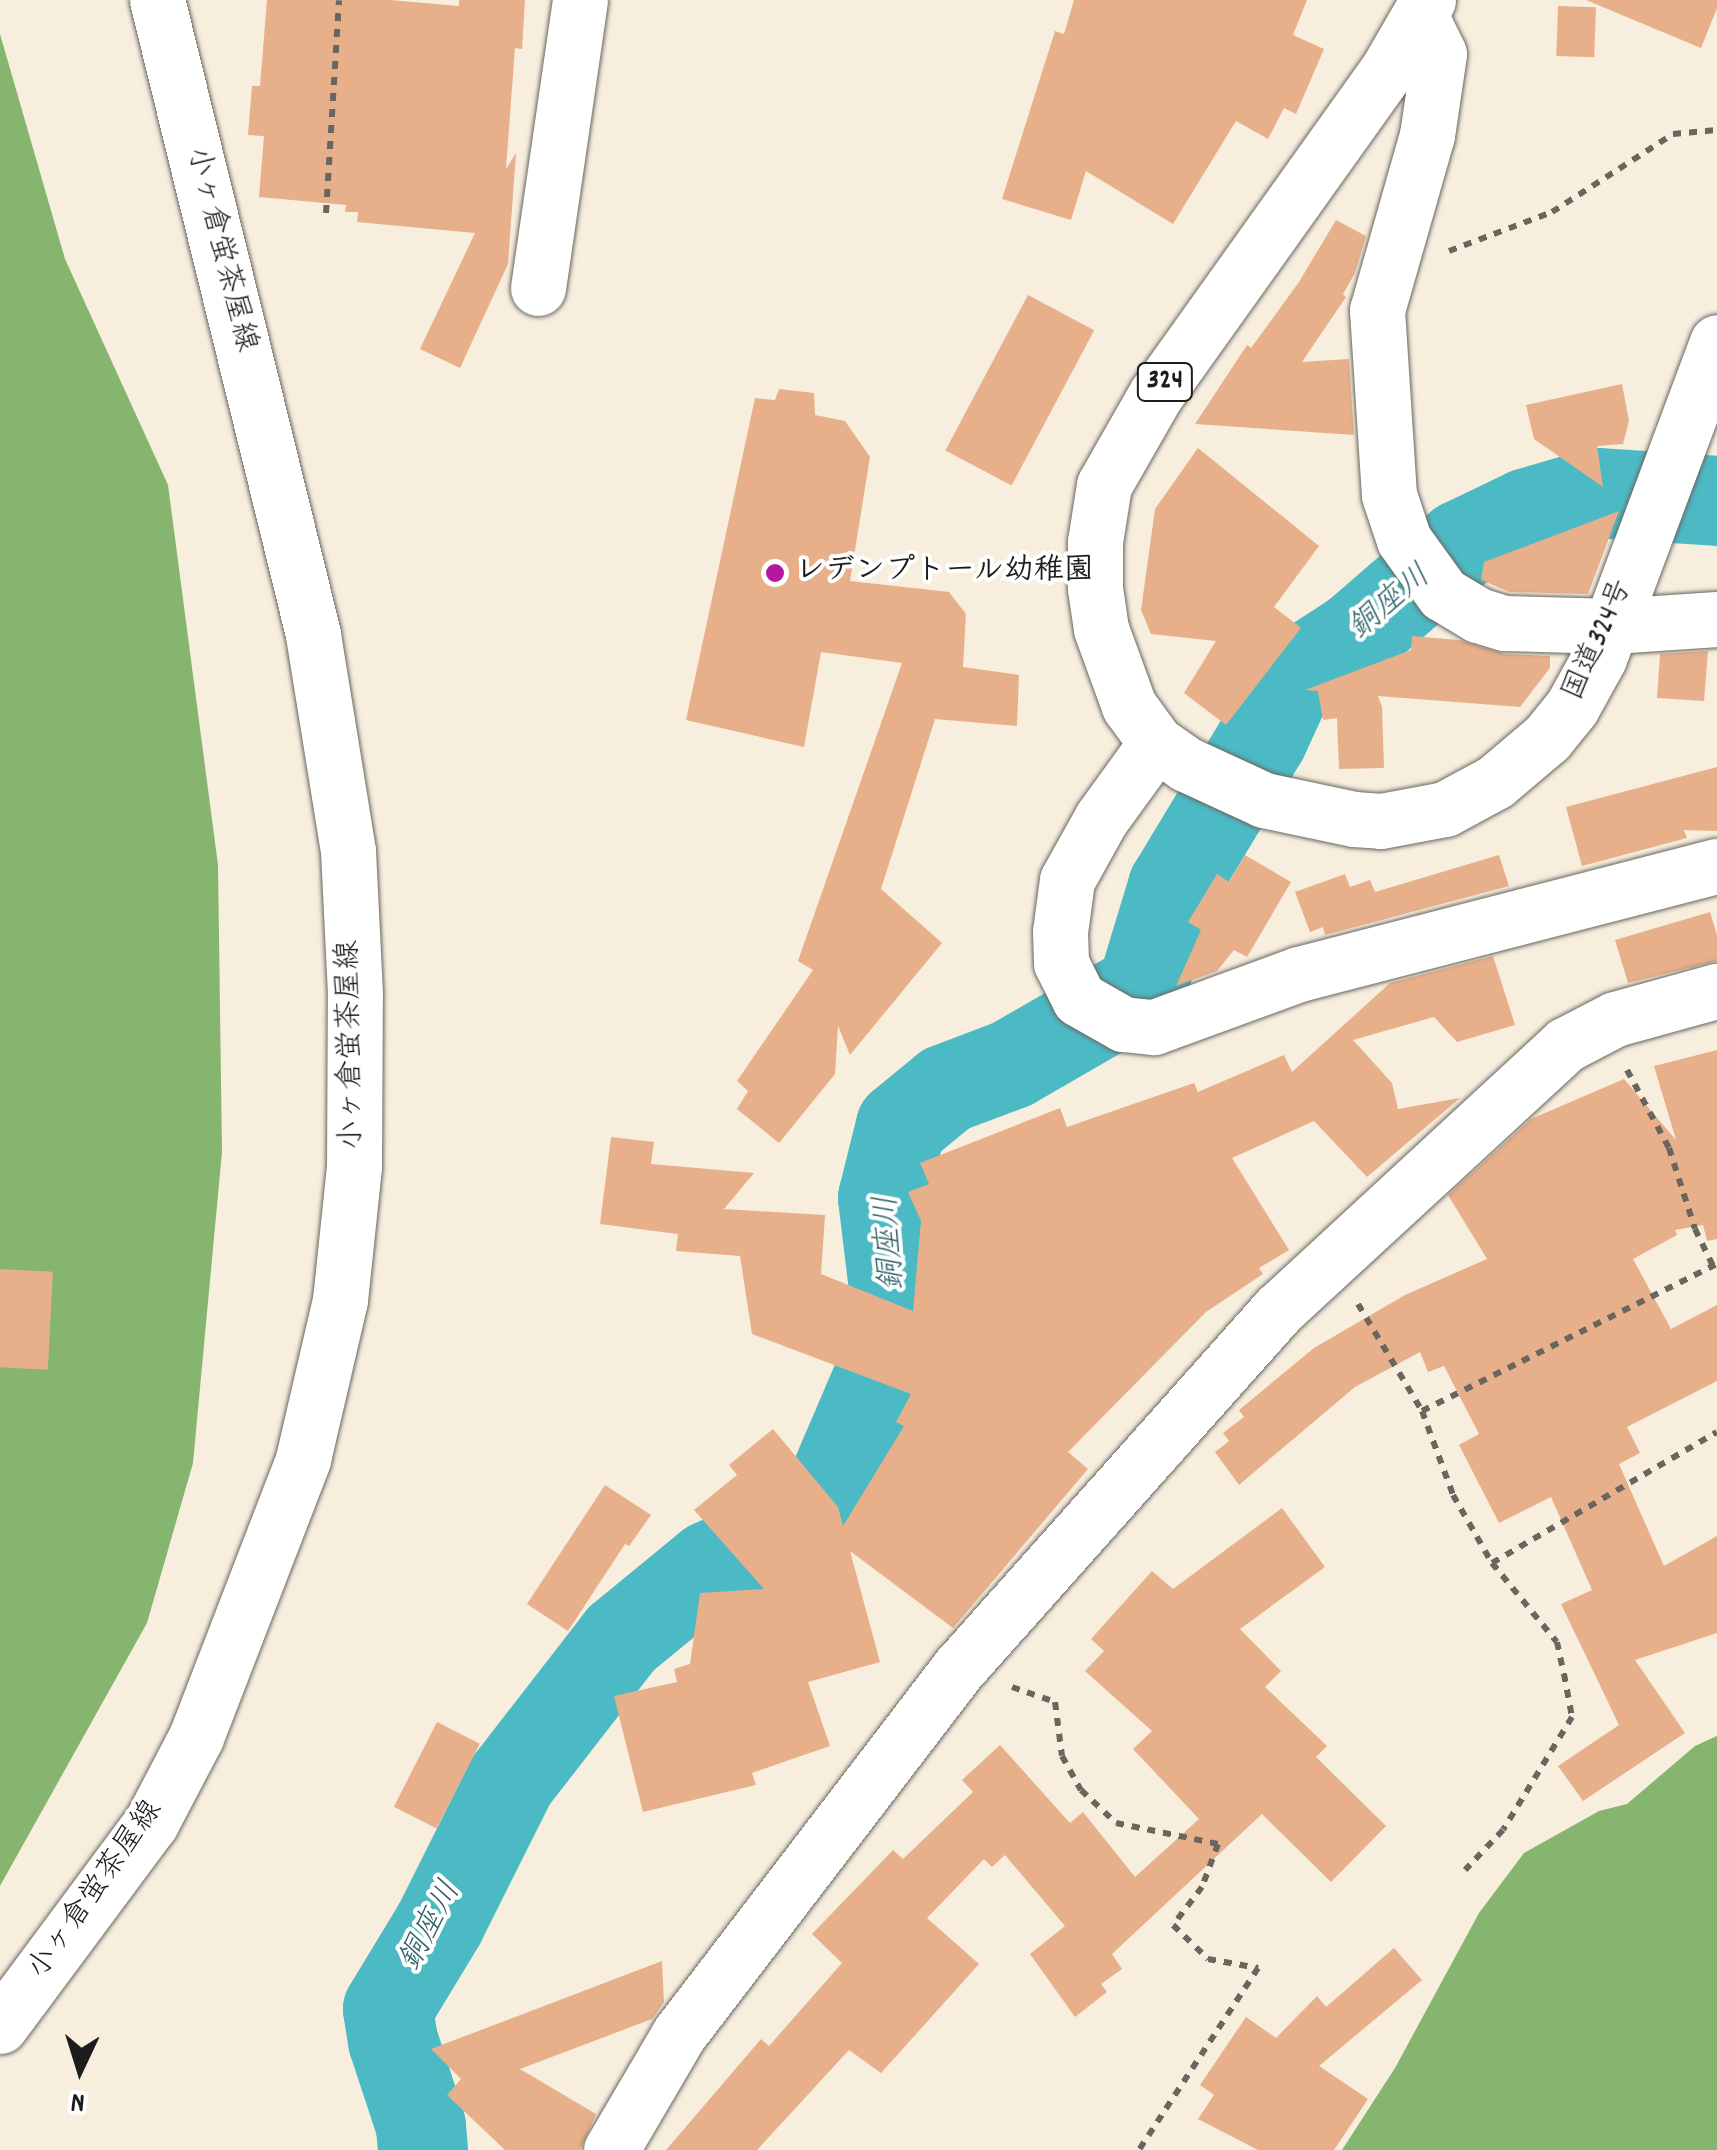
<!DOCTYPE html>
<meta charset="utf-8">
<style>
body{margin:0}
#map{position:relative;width:1717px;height:2150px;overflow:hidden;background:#f7eede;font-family:Dekko,"Klee One",sans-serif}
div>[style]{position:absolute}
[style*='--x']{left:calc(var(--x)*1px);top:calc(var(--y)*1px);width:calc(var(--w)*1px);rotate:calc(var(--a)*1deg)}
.forest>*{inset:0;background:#85b56e}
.river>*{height:90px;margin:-45px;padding:0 45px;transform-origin:45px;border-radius:45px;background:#4cbac5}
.building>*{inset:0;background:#e7b08a;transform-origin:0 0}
.path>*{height:6px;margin-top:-3px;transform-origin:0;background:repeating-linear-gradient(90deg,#696660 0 8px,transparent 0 16px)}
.roads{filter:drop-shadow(0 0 2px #696660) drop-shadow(0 0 2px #696660)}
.minor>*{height:55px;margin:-27.5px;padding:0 27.5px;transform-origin:27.5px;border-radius:27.5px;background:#fff}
.highway>*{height:55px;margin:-27.5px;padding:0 27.5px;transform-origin:27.5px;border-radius:27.5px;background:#fff}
.dots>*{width:28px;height:28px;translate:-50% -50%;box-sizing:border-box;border:5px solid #fff;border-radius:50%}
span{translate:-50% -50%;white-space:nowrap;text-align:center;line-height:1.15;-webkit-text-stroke:8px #fff;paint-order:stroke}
.shield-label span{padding:2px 8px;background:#fff;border:2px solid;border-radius:8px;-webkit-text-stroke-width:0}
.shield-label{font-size:28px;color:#1c1c1c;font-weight:700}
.street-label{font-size:30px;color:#1c1c1c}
.poi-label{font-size:30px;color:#1c1c1c;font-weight:700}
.left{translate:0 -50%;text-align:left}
.water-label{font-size:32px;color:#326368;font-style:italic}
.north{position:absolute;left:30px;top:2020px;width:100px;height:100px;-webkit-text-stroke:8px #fff;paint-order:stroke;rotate:184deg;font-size:28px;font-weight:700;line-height:40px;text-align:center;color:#1c1c1c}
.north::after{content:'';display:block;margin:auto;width:35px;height:45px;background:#1c1c1c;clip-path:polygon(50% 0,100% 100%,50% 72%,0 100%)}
</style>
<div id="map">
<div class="forest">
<i style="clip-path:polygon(0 34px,65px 259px,168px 485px,218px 865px,222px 1152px,193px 1463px,147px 1623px,0 1886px)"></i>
<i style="clip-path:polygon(1717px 1736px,1717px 2150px,1342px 2150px,1395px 2068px,1479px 1913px,1524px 1853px,1599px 1811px,1627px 1804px,1695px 1746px)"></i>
</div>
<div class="river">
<i style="--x:423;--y:2150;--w:24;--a:-95"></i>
<i style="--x:421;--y:2126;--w:89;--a:-108.2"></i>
<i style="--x:393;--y:2041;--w:32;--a:-99"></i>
<i style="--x:388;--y:2009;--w:100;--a:-58.8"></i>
<i style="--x:440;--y:1923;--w:159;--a:-63.4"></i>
<i style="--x:511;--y:1781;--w:180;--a:-52.2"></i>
<i style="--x:621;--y:1639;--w:115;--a:-39.4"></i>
<i style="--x:710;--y:1566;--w:120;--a:-24.6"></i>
<i style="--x:819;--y:1516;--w:190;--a:-66.8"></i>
<i style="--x:894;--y:1341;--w:36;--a:-87"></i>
<i style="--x:896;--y:1305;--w:108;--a:-96.9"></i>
<i style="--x:883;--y:1198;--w:74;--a:-76"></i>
<i style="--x:901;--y:1126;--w:58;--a:-39.4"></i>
<i style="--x:946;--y:1089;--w:71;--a:-20.7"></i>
<i style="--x:1012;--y:1064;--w:150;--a:-30"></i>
<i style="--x:1142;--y:989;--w:107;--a:-73.1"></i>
<i style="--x:1173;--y:887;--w:174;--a:-58.9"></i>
<i style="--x:1263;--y:738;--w:65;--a:-65.4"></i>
<i style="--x:1290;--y:679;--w:79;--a:-33.1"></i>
<i style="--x:1356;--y:636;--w:139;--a:-40.9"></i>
<i style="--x:1461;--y:545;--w:74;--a:-25.5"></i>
<i style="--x:1528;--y:513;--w:72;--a:-16.2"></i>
<i style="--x:1597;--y:493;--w:120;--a:3.8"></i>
</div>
<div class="building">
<i style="clip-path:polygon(267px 0,389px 0,459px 6px,459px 0,525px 0,522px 49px,515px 48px,506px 169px,516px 153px,508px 264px,460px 368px,420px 349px,475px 233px,357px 222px,358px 212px,345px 212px,346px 205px,259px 197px,264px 136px,248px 135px,252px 86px,260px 86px)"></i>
<i style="clip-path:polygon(1074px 0,1307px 0,1293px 35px,1324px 49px,1296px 114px,1284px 108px,1268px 139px,1236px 121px,1173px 224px,1086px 171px,1071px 220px,1002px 199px,1055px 31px,1064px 34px)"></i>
<i style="clip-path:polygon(1586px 0,1717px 0,1717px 8px,1701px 48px)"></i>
<i style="left:1558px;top:6px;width:38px;height:50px;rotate:2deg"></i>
<i style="clip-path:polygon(1336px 220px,1366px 236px,1355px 273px,1343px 294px,1346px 297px,1302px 362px,1349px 359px,1354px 435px,1195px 424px,1247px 345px,1251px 348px,1299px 282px)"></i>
<i style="left:1028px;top:295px;width:75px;height:176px;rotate:28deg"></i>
<i style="clip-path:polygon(1622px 384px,1629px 421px,1623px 444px,1597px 446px,1603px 487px,1534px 439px,1526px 405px)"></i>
<i style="clip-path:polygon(779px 389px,814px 393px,815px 415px,845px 421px,870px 457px,850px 581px,949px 592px,966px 614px,963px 667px,1019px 675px,1017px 726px,935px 719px,881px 889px,942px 943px,850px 1055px,838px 1026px,835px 1074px,779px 1143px,737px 1109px,748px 1091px,737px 1081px,813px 970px,798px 961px,902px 663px,821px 652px,804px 747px,686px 720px,755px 398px,775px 400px)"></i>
<i style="clip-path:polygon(1198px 448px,1319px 546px,1274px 607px,1301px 628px,1226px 725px,1184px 693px,1216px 641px,1151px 634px,1141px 610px,1155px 509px)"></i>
<i style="clip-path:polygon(1619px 511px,1588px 594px,1510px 592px,1481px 580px,1484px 562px)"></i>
<i style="clip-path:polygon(1412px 636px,1459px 640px,1504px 654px,1550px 656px,1550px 668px,1520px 707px,1378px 696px,1382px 707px,1384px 768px,1339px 769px,1337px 718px,1323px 720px,1318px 691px,1305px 690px,1411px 650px)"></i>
<i style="clip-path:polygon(1708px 651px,1704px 701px,1657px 698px,1660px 654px)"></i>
<i style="clip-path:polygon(1717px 767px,1717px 831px,1684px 830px,1687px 838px,1582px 866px,1566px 807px)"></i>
<i style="clip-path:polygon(1245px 855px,1291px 882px,1247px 957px,1234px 950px,1217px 971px,1176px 986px,1201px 930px,1188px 922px,1217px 874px,1229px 882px)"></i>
<i style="clip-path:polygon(1499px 855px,1509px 886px,1325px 935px,1323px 927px,1310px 932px,1295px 892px,1345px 874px,1350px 887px,1370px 880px,1375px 892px)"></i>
<i style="clip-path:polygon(1710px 912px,1717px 935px,1717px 961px,1628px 983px,1615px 940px)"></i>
<i style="clip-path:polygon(1493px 956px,1515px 1025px,1457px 1042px,1434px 1017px,1353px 1040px,1392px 1083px,1398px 1109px,1460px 1098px,1367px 1177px,1314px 1121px,1232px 1158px,1289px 1250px,1259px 1268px,1263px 1274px,1206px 1312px,1068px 1452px,1088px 1469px,953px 1628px,850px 1551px,880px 1662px,808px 1682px,830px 1746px,752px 1773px,756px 1785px,643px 1812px,614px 1696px,677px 1682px,674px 1669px,690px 1664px,700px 1593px,764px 1589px,694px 1510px,737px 1475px,729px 1465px,773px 1429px,838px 1507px,843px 1526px,904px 1426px,896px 1422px,911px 1394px,752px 1334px,740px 1256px,676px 1251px,678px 1234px,600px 1224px,611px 1137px,654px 1142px,651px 1164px,754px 1173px,724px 1209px,825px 1215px,821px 1274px,913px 1311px,921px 1221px,908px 1192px,929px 1184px,920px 1163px,1060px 1108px,1067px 1127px,1194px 1083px,1198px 1092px,1284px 1055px,1292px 1072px,1390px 983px)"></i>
<i style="clip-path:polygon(1717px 1050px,1717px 1239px,1707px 1241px,1703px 1225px,1675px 1230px,1677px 1235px,1633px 1259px,1671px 1329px,1717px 1305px,1717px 1381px,1627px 1427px,1640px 1453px,1619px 1464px,1664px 1566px,1717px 1536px,1717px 1633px,1635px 1660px,1685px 1733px,1583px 1801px,1558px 1766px,1619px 1725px,1561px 1604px,1592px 1590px,1551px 1497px,1499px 1523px,1459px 1445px,1479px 1434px,1444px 1366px,1428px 1372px,1420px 1352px,1355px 1387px,1239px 1485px,1215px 1452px,1229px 1441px,1223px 1433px,1244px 1417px,1239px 1410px,1314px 1348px,1405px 1295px,1487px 1259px,1448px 1195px,1531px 1119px,1624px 1079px,1676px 1140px,1654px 1066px)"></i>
<i style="left:0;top:1269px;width:53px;height:98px;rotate:3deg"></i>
<i style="clip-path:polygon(605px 1485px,651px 1515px,629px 1546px,625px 1544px,568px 1631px,527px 1604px)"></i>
<i style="clip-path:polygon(1282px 1508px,1325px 1567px,1240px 1629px,1281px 1671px,1265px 1687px,1327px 1746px,1316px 1757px,1386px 1826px,1331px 1882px,1262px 1814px,1112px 1954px,1122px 1969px,1101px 1984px,1107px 1992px,1075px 2017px,1030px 1954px,1065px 1926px,1005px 1855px,992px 1867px,984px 1859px,927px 1918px,979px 1964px,881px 2073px,849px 2050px,757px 2150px,666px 2150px,761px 2039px,769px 2046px,842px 1963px,812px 1934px,893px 1850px,903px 1859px,973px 1792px,962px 1780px,1000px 1745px,1070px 1823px,1083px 1812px,1135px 1877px,1199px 1819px,1133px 1749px,1152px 1731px,1085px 1671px,1104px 1651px,1091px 1639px,1152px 1571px,1173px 1589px)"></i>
<i style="left:437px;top:1722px;width:48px;height:95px;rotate:27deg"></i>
<i style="clip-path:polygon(1394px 1948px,1422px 1980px,1319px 2066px,1368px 2099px,1334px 2150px,1258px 2150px,1198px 2119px,1214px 2095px,1200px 2085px,1246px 2017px,1276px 2038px,1317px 1996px,1326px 2007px)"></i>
<i style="clip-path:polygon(662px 1961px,664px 2002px,652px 2019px,520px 2069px,596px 2114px,580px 2150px,505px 2150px,447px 2095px,461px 2079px,431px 2049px)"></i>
</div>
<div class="path">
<i style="--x:326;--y:213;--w:213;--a:-86.5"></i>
<i style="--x:1449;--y:251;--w:110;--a:-20.7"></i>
<i style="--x:1552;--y:212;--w:144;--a:-32.8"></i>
<i style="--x:1673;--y:134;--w:44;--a:-5.2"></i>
<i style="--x:1627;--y:1070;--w:89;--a:61.7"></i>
<i style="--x:1669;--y:1148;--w:85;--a:72.2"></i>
<i style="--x:1695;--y:1229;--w:41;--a:64.1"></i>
<i style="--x:1358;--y:1304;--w:125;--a:59.1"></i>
<i style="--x:1422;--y:1411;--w:90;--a:69.7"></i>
<i style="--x:1453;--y:1495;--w:78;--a:60.2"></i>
<i style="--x:1492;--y:1563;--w:102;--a:50.6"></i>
<i style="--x:1557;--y:1642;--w:33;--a:78"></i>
<i style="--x:1564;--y:1674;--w:44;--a:79.5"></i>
<i style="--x:1572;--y:1717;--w:132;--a:121.4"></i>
<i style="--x:1503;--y:1830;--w:55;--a:133.5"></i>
<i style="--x:1422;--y:1411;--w:330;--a:-26.5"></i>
<i style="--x:1492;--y:1563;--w:260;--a:-30.2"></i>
<i style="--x:1012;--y:1687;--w:46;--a:19.2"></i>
<i style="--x:1055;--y:1702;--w:54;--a:82.6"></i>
<i style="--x:1062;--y:1756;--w:39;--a:61"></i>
<i style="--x:1081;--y:1790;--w:48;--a:43.3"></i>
<i style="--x:1116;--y:1823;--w:104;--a:11.6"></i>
<i style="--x:1218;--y:1844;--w:46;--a:110.4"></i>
<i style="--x:1202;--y:1887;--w:48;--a:127.3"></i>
<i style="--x:1173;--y:1925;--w:49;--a:44.2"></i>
<i style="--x:1208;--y:1959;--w:51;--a:10.2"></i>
<i style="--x:1258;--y:1968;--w:217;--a:123.2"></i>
</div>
<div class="roads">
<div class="minor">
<i style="--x:1420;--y:15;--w:43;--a:64"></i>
<i style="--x:1439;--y:54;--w:82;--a:98.4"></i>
<i style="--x:1427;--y:135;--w:182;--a:105.9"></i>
<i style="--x:1377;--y:310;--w:185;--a:86.3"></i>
<i style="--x:1389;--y:495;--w:47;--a:71.6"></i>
<i style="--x:1404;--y:540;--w:67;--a:54.2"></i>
<i style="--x:1443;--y:594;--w:41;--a:31"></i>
<i style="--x:1478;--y:615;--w:28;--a:17"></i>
<i style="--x:1505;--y:623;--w:107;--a:1.6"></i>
<i style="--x:1612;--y:626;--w:105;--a:-3.8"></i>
<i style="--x:538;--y:288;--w:291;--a:-81.7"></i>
<i style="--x:1156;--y:743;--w:94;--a:125.9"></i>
<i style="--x:1101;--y:819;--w:70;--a:119.1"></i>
<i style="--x:1067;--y:880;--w:52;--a:97.7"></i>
<i style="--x:1060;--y:932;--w:31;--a:88"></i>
<i style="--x:1061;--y:963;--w:40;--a:63.4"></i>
<i style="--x:1079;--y:999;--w:51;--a:29.6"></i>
<i style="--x:1123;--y:1024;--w:31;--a:6"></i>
<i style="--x:1154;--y:1027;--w:154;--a:-20.1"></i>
<i style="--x:1299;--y:974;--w:432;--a:-14.5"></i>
<i style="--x:0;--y:2026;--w:253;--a:-53.4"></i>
<i style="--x:151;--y:1823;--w:97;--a:-62.4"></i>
<i style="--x:196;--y:1737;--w:298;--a:-68.9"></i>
<i style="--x:303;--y:1459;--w:163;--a:-76.9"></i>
<i style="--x:340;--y:1300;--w:135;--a:-84"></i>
<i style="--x:354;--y:1166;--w:172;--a:-89.7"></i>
<i style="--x:355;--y:994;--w:143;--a:-92.8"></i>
<i style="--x:348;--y:851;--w:220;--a:-99.2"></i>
<i style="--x:313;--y:634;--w:653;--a:-103.82"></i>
<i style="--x:611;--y:2150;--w:134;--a:-59.6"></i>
<i style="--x:679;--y:2034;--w:461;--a:-52.6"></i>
<i style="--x:959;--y:1668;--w:480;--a:-48.3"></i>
<i style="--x:1278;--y:1310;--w:391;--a:-42.7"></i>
<i style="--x:1565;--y:1045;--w:56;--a:-27.5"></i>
<i style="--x:1615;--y:1019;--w:106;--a:-15.4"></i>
</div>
<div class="highway">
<i style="--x:1428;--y:0;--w:80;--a:120.1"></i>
<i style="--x:1388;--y:69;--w:399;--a:125.5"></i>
<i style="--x:1156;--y:394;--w:105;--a:119.7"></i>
<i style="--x:1104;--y:485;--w:58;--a:99"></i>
<i style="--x:1095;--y:542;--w:46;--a:90"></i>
<i style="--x:1095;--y:588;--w:41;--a:81.7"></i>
<i style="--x:1101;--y:629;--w:82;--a:70"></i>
<i style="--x:1129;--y:706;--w:46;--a:53.9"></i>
<i style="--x:1156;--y:743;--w:37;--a:35"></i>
<i style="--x:1186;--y:764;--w:86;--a:24.8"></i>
<i style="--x:1264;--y:800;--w:92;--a:11.9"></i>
<i style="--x:1354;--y:819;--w:27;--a:4"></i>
<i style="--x:1381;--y:821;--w:65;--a:-10.6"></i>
<i style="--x:1445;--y:809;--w:57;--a:-28.4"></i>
<i style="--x:1495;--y:782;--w:68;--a:-40.2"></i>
<i style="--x:1547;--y:738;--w:40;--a:-51"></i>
<i style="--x:1572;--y:707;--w:56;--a:-61.1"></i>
<i style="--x:1599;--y:658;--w:337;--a:-69.5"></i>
</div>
</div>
<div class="dots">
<i style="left:775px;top:573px;background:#b5179e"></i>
</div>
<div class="shield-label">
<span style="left:1165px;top:382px">324</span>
</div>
<div class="street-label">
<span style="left:219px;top:250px;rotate:76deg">小ヶ倉蛍茶屋線</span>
<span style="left:1600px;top:641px;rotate:-66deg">国道324号</span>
<span style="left:353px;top:1045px;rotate:-91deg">小ヶ倉蛍茶屋線</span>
<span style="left:97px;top:1891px;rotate:-55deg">小ヶ倉蛍茶屋線</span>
</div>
<div class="poi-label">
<span class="left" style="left:795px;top:573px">レデンプトール幼稚園</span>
</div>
<div class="water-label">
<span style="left:1391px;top:604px;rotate:-40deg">銅座川</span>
<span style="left:892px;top:1243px;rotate:-94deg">銅座川</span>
<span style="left:432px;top:1927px;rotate:-62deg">銅座川</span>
</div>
<div class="north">N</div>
</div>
